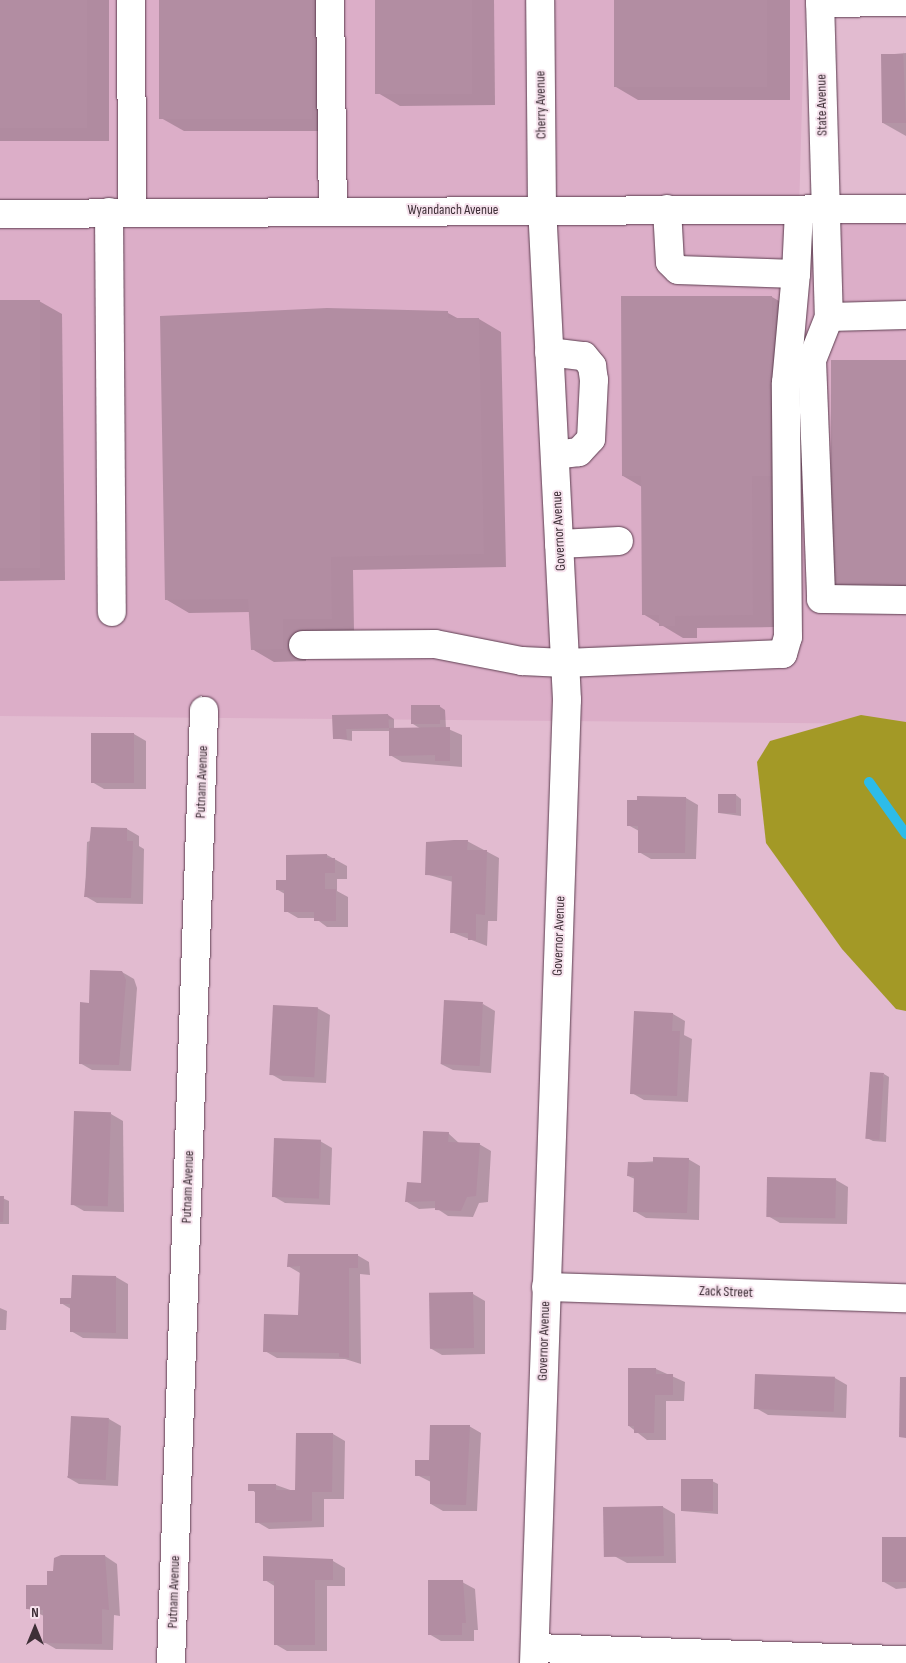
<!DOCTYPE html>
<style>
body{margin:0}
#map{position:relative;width:906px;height:1663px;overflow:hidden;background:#e2bbd0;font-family:"Sofia Sans Condensed",sans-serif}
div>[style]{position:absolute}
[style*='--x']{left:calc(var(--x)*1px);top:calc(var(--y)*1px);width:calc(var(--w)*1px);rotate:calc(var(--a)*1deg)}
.built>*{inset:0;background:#dcaec8}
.forest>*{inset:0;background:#a39926}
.shadow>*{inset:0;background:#0003;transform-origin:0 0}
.stream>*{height:10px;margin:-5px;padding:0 5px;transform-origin:5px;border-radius:5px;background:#2dbce8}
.building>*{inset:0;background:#b28da2;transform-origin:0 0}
.roads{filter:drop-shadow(0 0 1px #5d3d50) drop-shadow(0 0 1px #5d3d50)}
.minor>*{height:28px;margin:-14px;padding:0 14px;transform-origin:14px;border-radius:14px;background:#fff}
span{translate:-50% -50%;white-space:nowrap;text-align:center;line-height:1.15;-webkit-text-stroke:4px #f6e2ed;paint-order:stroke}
.street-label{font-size:14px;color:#3e2f37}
.north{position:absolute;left:10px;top:1603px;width:50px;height:50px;-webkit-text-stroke:4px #f6e2ed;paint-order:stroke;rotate:0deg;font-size:14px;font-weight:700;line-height:20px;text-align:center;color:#3e2f37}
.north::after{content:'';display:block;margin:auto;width:18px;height:22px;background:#3e2f37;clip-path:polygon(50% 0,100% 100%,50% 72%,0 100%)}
</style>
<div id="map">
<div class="built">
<i style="clip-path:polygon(0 0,805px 0,799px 210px,906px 209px,906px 724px,0 716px)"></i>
</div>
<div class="forest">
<i style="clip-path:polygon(861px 715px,906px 722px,906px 1011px,896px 1009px,842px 949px,766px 843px,757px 762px,770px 741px)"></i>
</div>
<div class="shadow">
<i style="left:0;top:0;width:109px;height:141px"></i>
<i style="clip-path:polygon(160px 0,335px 0,335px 131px,184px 131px,161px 118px)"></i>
<i style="clip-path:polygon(376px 0,494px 0,495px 105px,400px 106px,378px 93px)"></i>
<i style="clip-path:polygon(616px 0,790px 0,790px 100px,638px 100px,616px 87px)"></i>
<i style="clip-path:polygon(906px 53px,906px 136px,883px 123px,883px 55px)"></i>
<i style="clip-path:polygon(772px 297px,795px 310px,775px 627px,697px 628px,697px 638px,683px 638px,643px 614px,642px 487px,623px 476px)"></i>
<i style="clip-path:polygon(39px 301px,62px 314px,65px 580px,0 581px,0 302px)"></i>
<i style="clip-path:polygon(448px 313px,459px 319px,479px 319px,501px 332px,506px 567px,353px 570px,354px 631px,305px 632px,306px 661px,274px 662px,252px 649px,250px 612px,189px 613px,167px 600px)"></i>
<i style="clip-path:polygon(439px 706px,445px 710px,446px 728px,462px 735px,462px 767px,402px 762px,390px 755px,390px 731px,352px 731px,352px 741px,334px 738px,333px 716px,388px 715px,394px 719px,394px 729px,421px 729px,413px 724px)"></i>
<i style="clip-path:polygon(134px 734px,146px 741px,146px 789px,104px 789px,92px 782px)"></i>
<i style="clip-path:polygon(736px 795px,741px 799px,741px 816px,719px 813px)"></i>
<i style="clip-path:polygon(686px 798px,698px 805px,696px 859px,651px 859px,639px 852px,639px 831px,628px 825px)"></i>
<i style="clip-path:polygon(127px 829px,139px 836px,139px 846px,144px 849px,143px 904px,97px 903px,85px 896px,87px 842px)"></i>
<i style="clip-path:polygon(467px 841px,499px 858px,497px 921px,488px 921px,487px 946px,451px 932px,453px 882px,426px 874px)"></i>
<i style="clip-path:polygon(327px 855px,347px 866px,347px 879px,337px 879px,337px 891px,348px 897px,348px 927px,327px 927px,315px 918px,298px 918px,286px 911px,285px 894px,278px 890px)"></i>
<i style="clip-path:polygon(122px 972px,134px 979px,137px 988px,131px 1071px,92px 1070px,80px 1063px,90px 1004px)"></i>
<i style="clip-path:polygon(483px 1004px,495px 1011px,491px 1073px,453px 1070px,441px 1064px)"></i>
<i style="clip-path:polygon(317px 1008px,330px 1015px,326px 1083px,283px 1081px,271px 1074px)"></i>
<i style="clip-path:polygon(635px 1012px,673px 1014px,685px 1021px,684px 1035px,692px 1039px,688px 1102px,644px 1100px,632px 1093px)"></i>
<i style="clip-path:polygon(884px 1074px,889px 1077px,886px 1142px,873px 1141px,867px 1138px)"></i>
<i style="clip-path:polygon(111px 1114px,123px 1121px,124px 1212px,84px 1211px,72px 1204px)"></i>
<i style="clip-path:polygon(448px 1133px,460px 1144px,479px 1144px,491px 1151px,488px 1202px,479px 1203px,473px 1217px,448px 1216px,436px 1208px,419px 1209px,407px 1202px,422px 1184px)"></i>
<i style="clip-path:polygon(320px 1141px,332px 1148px,330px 1205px,285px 1203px,273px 1196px)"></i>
<i style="clip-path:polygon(688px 1159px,700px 1166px,699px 1220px,646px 1218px,634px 1211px,635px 1179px,628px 1176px,629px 1163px)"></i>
<i style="clip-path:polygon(836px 1180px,848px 1187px,847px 1224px,780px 1223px,768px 1216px)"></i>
<i style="clip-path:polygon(0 1197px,9px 1201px,9px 1224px,0 1224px)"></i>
<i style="clip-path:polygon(357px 1255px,369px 1262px,370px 1275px,360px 1274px,361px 1364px,345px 1359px,277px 1358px,265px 1351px,299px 1316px,300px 1273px,288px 1266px)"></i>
<i style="clip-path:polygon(73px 1276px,116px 1277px,128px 1284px,128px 1339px,83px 1338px,71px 1331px,71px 1309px,61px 1303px,73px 1299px)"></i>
<i style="clip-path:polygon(473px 1294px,485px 1301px,485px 1354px,442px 1355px,430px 1348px)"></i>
<i style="clip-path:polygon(0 1308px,7px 1311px,6px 1330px,0 1330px)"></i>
<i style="clip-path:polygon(656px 1369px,685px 1382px,684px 1401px,666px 1401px,666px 1440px,647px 1440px,629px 1426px)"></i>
<i style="clip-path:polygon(835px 1378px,847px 1385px,846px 1418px,768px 1415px,756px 1408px)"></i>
<i style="clip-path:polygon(109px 1419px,121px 1426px,118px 1486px,79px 1484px,67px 1477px)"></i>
<i style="clip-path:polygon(469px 1426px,481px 1433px,477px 1511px,443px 1511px,431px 1504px,431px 1482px,417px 1475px)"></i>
<i style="clip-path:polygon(333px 1434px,345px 1441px,344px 1499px,324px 1499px,324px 1527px,269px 1529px,257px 1522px,257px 1495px,249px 1485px,276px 1485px,296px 1492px)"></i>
<i style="clip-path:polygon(712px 1481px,718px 1484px,718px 1514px,682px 1511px)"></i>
<i style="clip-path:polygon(663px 1507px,675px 1514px,676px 1563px,627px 1563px,605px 1551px,605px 1509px)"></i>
<i style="clip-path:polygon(906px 1538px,906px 1588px,896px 1589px,884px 1582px)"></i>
<i style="clip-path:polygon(105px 1556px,117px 1564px,120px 1616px,114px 1615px,113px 1650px,56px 1649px,44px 1642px,44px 1616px,27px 1608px,48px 1586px)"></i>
<i style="clip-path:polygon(333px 1561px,345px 1568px,345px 1586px,327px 1586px,327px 1651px,287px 1651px,275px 1644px,276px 1587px,265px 1580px)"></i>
<i style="clip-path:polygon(462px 1582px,475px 1589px,478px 1630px,474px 1630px,474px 1641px,441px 1641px,429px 1634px)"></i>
</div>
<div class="stream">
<i style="--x:869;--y:782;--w:64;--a:54.6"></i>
</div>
<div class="building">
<i style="left:0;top:0;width:87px;height:128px"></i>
<i style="left:159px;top:0;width:153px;height:119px"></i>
<i style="left:375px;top:0;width:97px;height:94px"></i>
<i style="left:614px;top:0;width:153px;height:87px"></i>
<i style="clip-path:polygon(903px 50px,906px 123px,882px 123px,881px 54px,903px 54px)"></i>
<i style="clip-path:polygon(621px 296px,772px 296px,773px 476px,752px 476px,753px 615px,675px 616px,675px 626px,659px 626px,659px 615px,642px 615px,641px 476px,622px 476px)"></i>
<i style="left:0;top:300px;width:40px;height:268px"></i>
<i style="clip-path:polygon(327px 308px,448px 311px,448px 318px,479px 318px,484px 554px,331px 557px,332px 619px,283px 619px,283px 649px,251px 650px,248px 599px,165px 600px,160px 316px)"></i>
<i style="left:906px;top:360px;width:226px;height:75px;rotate:90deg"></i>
<i style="left:440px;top:705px;width:19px;height:29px;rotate:90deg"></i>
<i style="clip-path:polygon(388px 714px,389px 728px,346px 729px,347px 739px,333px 739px,332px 715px)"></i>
<i style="clip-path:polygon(450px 727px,450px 761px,435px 761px,435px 755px,389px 756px,389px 728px)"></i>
<i style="left:91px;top:733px;width:43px;height:50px"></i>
<i style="left:718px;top:794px;width:18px;height:19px"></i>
<i style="clip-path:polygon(637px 796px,686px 797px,685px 853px,638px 853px,638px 826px,627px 826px,627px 800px,637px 800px)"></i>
<i style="clip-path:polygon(91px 827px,127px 828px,127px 841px,133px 841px,131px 898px,84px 897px)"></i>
<i style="clip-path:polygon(454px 840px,468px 840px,467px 850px,487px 850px,485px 915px,476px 914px,476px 940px,468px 940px,468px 933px,450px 933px,452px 876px,425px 875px,426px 842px)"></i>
<i style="clip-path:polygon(327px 854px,327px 858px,335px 858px,335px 873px,325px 873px,325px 889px,336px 889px,336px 921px,314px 921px,314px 912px,284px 912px,284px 890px,276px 890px,276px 880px,286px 880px,286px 855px)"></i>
<i style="clip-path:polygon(90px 970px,122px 971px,126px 980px,119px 1065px,79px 1064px,80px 1002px,89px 1003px)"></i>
<i style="left:444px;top:1000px;width:39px;height:64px;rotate:3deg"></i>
<i style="left:273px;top:1005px;width:45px;height:70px;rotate:3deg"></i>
<i style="clip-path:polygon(634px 1011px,673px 1013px,672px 1031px,680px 1031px,677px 1096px,630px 1094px)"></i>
<i style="left:870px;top:1072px;width:14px;height:67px;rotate:4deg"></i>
<i style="left:74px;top:1111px;width:37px;height:94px;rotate:2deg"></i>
<i style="clip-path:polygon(423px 1131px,449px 1132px,448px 1142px,480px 1143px,476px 1196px,467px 1197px,461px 1211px,435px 1210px,435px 1201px,405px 1202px,407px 1182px,421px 1183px)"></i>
<i style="left:274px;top:1138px;width:47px;height:59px;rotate:2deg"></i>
<i style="clip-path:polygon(653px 1157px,689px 1158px,687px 1213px,633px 1212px,634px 1176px,627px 1176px,628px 1162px,653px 1163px)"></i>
<i style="left:767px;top:1177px;width:69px;height:40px;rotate:1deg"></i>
<i style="clip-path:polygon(0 1196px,4px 1196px,3px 1222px,0 1222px)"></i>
<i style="clip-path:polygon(288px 1254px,358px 1254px,358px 1268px,349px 1268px,349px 1358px,339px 1357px,339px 1353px,263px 1352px,264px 1314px,298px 1315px,300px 1266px,287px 1267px)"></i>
<i style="clip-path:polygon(72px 1275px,116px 1276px,116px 1333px,70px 1332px,70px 1304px,60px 1304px,60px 1298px,71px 1298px)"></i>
<i style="left:473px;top:1292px;width:56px;height:44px;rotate:89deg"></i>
<i style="clip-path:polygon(628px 1368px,656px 1368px,656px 1374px,673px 1374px,673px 1395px,655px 1395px,654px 1433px,634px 1433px,634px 1426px,628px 1426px)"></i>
<i style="left:755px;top:1374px;width:80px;height:35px;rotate:2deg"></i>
<i style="clip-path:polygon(900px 1377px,906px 1377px,906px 1438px,899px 1437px)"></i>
<i style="left:71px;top:1416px;width:38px;height:62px;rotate:3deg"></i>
<i style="clip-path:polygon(430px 1425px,470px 1425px,466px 1505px,430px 1504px,430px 1476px,415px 1476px,415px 1460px,429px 1460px)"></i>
<i style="clip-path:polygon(296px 1433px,333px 1433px,332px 1492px,312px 1492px,312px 1521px,255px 1523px,255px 1491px,248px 1491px,248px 1484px,276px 1484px,276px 1490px,295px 1490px)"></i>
<i style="left:681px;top:1479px;width:32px;height:32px"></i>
<i style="left:663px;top:1506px;width:50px;height:60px;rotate:89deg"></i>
<i style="left:882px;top:1537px;width:24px;height:45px"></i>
<i style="clip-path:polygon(61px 1555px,105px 1555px,109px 1610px,102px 1609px,102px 1644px,43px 1643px,43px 1610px,26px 1609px,26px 1585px,47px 1585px,47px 1571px,53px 1571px,54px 1558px)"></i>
<i style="clip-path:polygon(263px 1556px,333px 1559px,333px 1580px,315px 1580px,315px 1645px,274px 1645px,274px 1581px,263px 1581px)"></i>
<i style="clip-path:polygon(428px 1580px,463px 1580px,466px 1623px,462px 1623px,462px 1635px,428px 1635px)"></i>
</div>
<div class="roads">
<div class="minor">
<i style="--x:131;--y:0;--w:212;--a:89.7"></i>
<i style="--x:330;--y:0;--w:211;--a:89.2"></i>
<i style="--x:820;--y:0;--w:317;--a:88.4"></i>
<i style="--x:829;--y:317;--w:77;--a:-1.5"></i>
<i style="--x:820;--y:3;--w:86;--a:-0.7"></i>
<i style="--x:667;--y:209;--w:53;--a:86.8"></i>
<i style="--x:670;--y:262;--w:11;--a:45"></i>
<i style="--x:678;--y:270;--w:118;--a:1.9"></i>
<i style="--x:796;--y:274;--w:64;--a:-87.3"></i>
<i style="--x:109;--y:212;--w:400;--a:89.6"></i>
<i style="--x:0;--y:214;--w:906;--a:-0.32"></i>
<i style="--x:829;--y:317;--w:46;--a:111.6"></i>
<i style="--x:812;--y:360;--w:239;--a:87.8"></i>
<i style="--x:821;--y:599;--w:85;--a:0.7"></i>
<i style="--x:549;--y:352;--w:35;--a:7"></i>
<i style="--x:584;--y:356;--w:13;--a:51"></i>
<i style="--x:592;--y:366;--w:14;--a:82"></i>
<i style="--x:594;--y:380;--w:59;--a:92.9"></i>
<i style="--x:591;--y:439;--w:18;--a:133"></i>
<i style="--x:579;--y:452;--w:24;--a:173"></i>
<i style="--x:559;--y:544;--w:60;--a:-2.9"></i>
<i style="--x:303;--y:645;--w:132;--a:-0.4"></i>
<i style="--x:435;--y:644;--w:89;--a:11.1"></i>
<i style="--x:522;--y:661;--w:43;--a:2.7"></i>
<i style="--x:565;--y:663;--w:218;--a:-2.4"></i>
<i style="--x:783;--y:654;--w:18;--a:-74"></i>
<i style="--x:788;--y:637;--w:254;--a:-90.5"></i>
<i style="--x:786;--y:383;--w:109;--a:-84.8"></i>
<i style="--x:546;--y:1287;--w:360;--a:1.8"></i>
<i style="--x:535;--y:1648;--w:371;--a:1.9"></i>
<i style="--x:171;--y:1663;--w:953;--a:-88.01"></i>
<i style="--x:534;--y:1663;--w:964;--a:-88.04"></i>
<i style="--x:567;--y:700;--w:492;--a:-92.9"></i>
<i style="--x:542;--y:209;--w:209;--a:-90.5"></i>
</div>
</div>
<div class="street-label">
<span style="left:541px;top:105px;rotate:-91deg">Cherry Avenue</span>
<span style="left:822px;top:105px;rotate:-91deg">State Avenue</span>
<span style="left:453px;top:210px">Wyandanch Avenue</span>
<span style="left:559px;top:531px;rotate:-93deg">Governor Avenue</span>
<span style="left:202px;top:782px;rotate:-88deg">Putnam Avenue</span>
<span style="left:559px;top:936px;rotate:-88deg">Governor Avenue</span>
<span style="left:188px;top:1187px;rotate:-88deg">Putnam Avenue</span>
<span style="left:726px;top:1292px;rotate:2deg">Zack Street</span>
<span style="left:544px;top:1341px;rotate:-88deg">Governor Avenue</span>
<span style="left:174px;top:1592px;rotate:-88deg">Putnam Avenue</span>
</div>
<div class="north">N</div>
</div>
